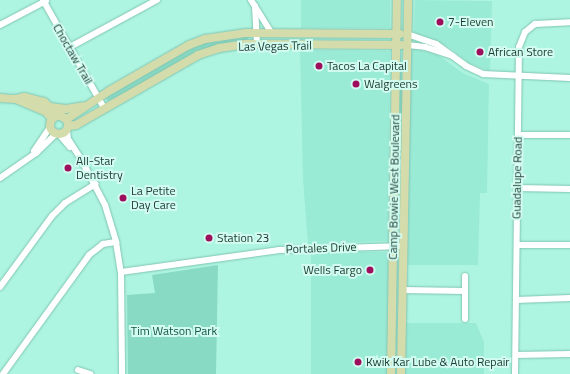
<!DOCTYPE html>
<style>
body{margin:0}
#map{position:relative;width:570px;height:374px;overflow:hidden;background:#aef5e1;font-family:"Titillium Web",sans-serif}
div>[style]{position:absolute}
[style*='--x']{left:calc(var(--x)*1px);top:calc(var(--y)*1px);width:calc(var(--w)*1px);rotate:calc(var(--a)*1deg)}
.built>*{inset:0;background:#9aebd6;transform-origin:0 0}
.green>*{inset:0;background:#89dac4}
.roads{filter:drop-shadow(0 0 1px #80c5b2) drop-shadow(0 0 1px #80c5b2)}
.minor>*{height:6px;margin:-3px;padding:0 3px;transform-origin:3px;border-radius:3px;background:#fff}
.major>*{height:8px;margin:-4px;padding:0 4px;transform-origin:4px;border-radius:4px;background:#d5dcac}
.major>.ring{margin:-4px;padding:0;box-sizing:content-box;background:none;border:8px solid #d5dcac;border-radius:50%}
.dots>*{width:11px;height:11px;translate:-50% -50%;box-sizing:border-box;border:2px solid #d3fcf0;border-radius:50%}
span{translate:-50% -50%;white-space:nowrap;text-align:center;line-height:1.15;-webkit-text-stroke:4px #d3fcf0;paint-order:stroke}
.poi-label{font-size:12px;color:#1b3831}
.left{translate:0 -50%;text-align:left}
.right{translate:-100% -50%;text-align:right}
.street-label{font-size:12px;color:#1b3831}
.park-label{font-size:12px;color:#135446}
</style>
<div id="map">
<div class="built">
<i style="left:301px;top:0;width:89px;height:28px"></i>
<i style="clip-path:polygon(415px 0,492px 1px,490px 71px,469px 63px,449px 47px,414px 32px)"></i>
<i style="clip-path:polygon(408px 47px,438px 55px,463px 73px,489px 84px,487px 193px,480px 193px,478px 265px,408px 265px)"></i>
<i style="clip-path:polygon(300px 50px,390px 51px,388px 241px,308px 244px,303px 180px)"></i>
<i style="left:388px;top:252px;width:122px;height:77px;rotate:90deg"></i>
<i style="clip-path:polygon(404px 323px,476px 323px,484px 342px,484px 374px,405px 374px)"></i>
</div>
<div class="green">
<i style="clip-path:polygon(250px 35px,247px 40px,210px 48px,108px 101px,106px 98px,192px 47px,206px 42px)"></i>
<i style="clip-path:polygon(400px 52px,403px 97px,402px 163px,399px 117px)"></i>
<i style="clip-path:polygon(218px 265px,216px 374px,128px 374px,127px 295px,155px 293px,152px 275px)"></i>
</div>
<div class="roads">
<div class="minor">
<i style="--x:43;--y:0;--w:124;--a:60.5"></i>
<i style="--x:251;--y:0;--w:38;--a:58"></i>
<i style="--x:255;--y:6;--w:39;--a:87"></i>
<i style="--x:0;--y:25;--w:52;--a:-27.6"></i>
<i style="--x:407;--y:34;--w:31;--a:19"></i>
<i style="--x:436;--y:44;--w:37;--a:36"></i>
<i style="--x:466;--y:66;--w:19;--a:25"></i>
<i style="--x:483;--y:74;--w:87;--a:2.6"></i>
<i style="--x:407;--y:45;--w:18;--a:6"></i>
<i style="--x:425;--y:47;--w:29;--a:18"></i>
<i style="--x:70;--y:47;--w:99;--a:-28.4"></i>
<i style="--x:67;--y:130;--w:9;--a:84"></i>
<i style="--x:68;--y:139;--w:24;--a:57"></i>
<i style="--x:81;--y:159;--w:52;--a:62.4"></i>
<i style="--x:105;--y:205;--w:39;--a:73"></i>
<i style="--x:116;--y:242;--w:30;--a:81"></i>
<i style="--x:121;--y:272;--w:102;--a:89.4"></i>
<i style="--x:59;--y:134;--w:17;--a:50"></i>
<i style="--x:518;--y:135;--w:52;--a:0"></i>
<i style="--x:34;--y:151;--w:30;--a:-56"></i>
<i style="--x:0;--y:178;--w:44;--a:-34.8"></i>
<i style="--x:36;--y:153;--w:29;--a:-44"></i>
<i style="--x:517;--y:188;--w:53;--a:1.1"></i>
<i style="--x:517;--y:245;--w:53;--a:0"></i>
<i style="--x:121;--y:272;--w:160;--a:-7.9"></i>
<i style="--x:279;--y:250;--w:124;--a:-1.8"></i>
<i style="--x:0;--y:287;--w:88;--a:-53.8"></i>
<i style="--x:52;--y:216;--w:18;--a:-45"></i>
<i style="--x:65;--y:203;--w:36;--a:-32"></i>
<i style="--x:402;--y:290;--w:63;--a:0.9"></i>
<i style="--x:516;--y:300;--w:54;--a:-2.1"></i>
<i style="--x:465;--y:319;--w:43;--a:-90"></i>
<i style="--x:516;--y:355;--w:54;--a:-1.1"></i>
<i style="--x:78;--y:370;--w:13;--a:18"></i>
<i style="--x:3;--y:374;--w:147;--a:-54.1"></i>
<i style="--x:89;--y:255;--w:18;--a:-38"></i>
<i style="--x:103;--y:244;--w:13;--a:-9"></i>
<i style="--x:515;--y:374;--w:327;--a:-89.3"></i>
<i style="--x:519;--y:47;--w:16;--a:-68"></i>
<i style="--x:525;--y:32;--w:13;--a:-39"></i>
<i style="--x:535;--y:24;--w:35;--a:-3"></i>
</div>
<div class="major">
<i style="--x:0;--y:98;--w:16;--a:4"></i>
<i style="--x:16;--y:99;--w:33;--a:23"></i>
<i style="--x:46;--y:112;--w:9;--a:49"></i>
<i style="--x:16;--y:99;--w:8;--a:-14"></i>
<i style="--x:24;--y:97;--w:21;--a:14"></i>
<i style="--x:44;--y:102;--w:22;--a:39"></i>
<i style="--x:50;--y:107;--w:16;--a:7"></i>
<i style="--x:66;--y:109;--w:18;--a:-9"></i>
<i class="ring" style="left:50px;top:116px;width:10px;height:10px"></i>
<i style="--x:64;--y:118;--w:3;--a:18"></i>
<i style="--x:67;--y:119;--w:50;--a:-33.7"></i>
<i style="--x:109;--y:91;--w:92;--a:-29.9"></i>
<i style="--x:189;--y:45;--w:17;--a:-21"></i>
<i style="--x:205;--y:39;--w:40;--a:-8.5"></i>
<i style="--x:245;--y:33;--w:155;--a:0.4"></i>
<i style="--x:68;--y:126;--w:8;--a:-7"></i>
<i style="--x:76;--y:125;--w:141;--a:-29.8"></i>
<i style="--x:198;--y:55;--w:23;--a:-18"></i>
<i style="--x:220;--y:48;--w:26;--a:-9"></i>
<i style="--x:246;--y:44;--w:155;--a:0.4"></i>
<i style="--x:391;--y:374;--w:374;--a:-89.1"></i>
<i style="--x:401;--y:374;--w:374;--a:-88.9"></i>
</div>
</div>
<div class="dots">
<i style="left:440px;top:22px;background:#9d0f5c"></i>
<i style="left:480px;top:52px;background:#9d0f5c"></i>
<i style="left:319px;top:66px;background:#9d0f5c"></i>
<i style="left:356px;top:84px;background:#9d0f5c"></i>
<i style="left:68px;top:168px;background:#9d0f5c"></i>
<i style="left:123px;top:198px;background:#9d0f5c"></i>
<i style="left:209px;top:238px;background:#9d0f5c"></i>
<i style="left:370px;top:270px;background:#9d0f5c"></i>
<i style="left:358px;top:362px;background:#9d0f5c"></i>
</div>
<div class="poi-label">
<span class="left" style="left:448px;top:22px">7-Eleven</span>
<span class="left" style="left:488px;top:52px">African Store</span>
<span class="left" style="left:327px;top:66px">Tacos La Capital</span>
<span class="left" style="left:364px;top:84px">Walgreens</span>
<span class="left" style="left:76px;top:168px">All-Star<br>Dentistry</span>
<span class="left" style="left:131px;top:198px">La Petite<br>Day Care</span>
<span class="left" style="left:217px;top:238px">Station 23</span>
<span class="right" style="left:362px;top:270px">Wells Fargo</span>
<span class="left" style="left:366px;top:362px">Kwik Kar Lube &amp; Auto Repair</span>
</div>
<div class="street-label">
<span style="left:275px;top:46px;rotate:-1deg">Las Vegas Trail</span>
<span style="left:73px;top:54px;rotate:60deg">Choctaw Trail</span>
<span style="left:517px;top:178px;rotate:-89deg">Guadalupe Road</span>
<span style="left:394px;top:187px;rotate:-89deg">Camp Bowie West Boulevard</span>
<span style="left:321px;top:248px;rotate:-2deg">Portales Drive</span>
</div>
<div class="park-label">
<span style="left:174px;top:331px">Tim Watson Park</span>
</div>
</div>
